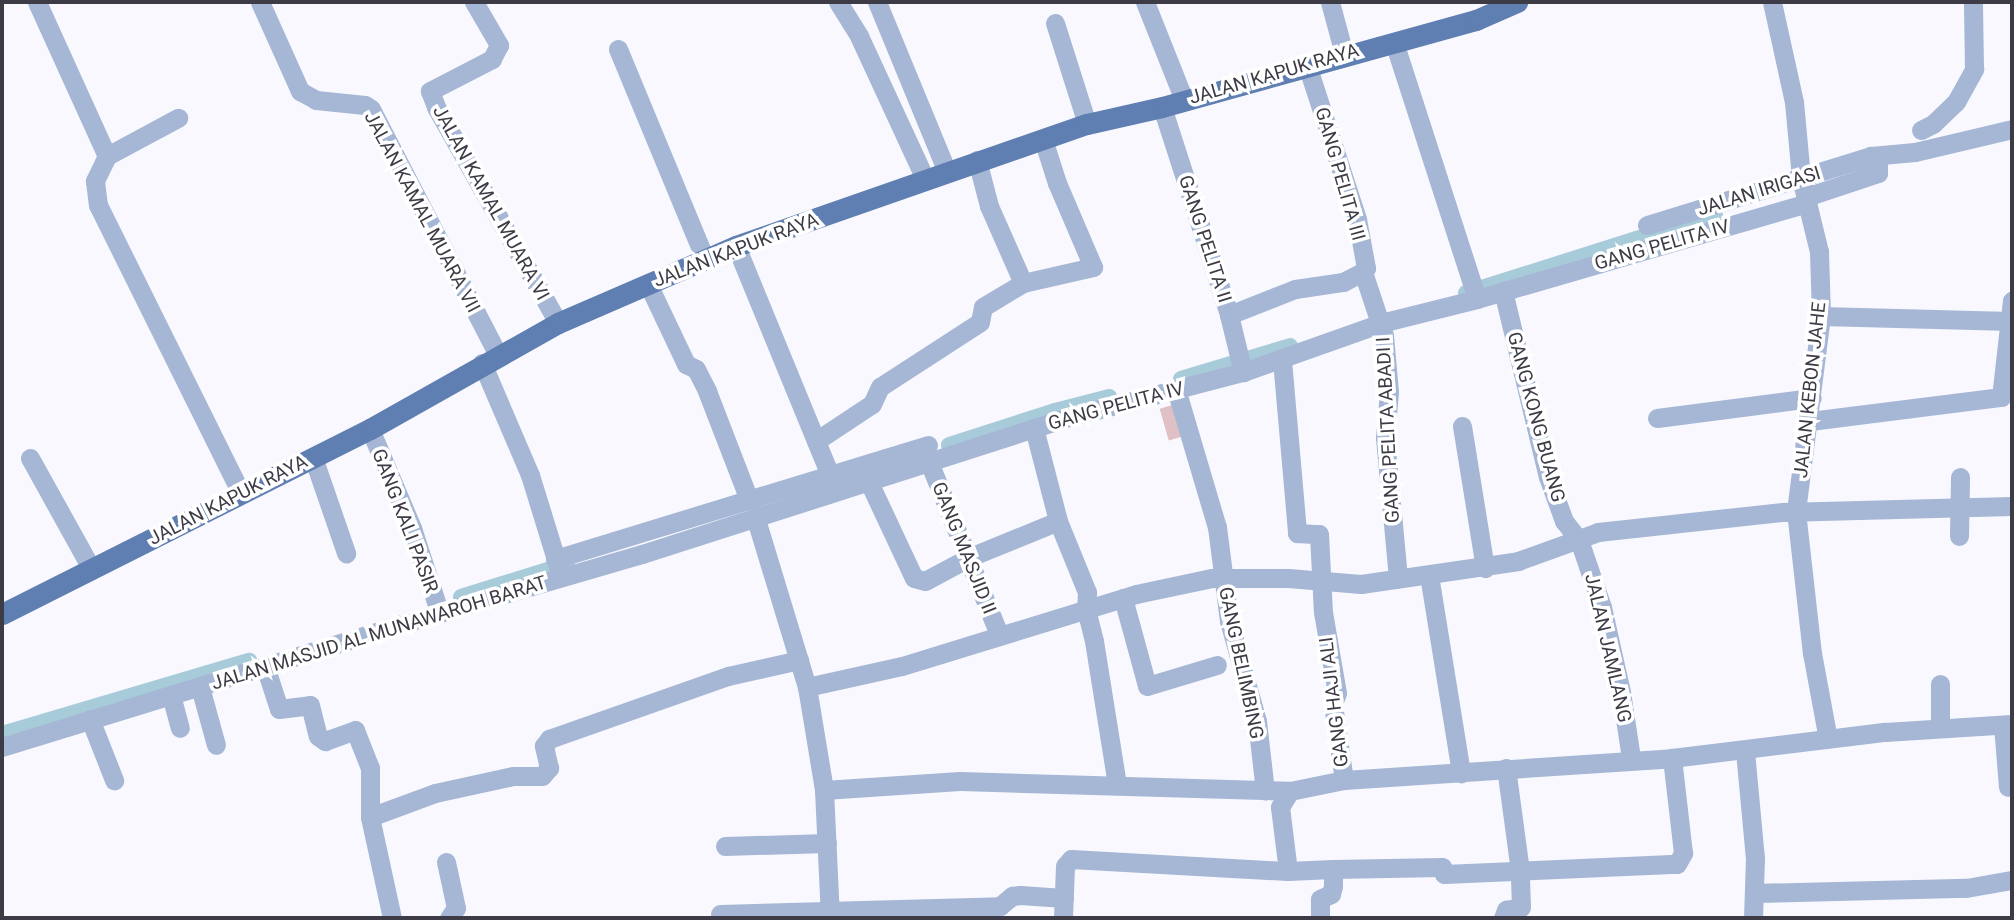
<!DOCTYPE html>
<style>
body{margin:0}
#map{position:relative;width:2014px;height:920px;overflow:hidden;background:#f9f8fe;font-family:Roboto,sans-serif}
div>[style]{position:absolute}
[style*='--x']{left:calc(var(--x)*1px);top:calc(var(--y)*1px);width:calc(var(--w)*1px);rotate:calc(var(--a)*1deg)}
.green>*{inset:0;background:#dfc0c5;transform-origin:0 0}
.canal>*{height:16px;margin:-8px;padding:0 8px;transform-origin:8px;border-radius:8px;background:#a8cbd9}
.minor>*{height:19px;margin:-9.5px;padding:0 9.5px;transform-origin:9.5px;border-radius:9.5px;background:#a5b7d4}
.major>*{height:21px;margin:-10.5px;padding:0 10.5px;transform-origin:10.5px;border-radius:10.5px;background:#5f7eb1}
span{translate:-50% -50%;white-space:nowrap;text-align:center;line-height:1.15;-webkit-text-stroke:7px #fff;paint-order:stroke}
.street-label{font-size:19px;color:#3d3b46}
.frame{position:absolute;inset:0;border:4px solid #3d3b46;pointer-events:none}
</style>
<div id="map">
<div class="green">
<i style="left:1176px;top:404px;width:33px;height:17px;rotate:74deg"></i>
</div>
<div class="canal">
<i style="--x:1466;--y:293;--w:261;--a:-17.6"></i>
<i style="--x:1181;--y:379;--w:114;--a:-16.8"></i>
<i style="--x:949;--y:445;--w:111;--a:-17.8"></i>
<i style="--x:1055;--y:411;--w:56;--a:-14.5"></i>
<i style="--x:461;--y:597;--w:111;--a:-17.3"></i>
<i style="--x:2;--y:734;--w:258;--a:-16.5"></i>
</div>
<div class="minor">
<i style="--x:37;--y:2;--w:169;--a:65.6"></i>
<i style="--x:107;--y:156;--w:28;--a:116"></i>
<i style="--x:95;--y:181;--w:24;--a:83"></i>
<i style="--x:98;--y:205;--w:322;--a:63.6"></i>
<i style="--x:260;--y:2;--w:98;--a:65.8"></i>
<i style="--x:300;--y:91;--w:18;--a:29"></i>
<i style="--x:316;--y:100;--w:49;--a:5.8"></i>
<i style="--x:365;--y:105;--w:7;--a:34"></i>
<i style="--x:371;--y:109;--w:277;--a:62.7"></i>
<i style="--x:474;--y:2;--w:50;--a:59.8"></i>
<i style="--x:499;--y:45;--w:16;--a:117"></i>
<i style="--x:492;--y:59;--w:70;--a:152.7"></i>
<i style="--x:430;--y:91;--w:17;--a:69"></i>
<i style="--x:436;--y:107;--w:248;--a:60.5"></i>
<i style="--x:838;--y:2;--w:40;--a:58"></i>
<i style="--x:859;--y:36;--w:157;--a:65.2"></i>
<i style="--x:877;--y:2;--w:184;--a:67.6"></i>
<i style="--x:1145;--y:2;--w:105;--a:68.3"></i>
<i style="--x:1330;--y:2;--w:54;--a:74.9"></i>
<i style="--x:1772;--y:2;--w:102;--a:77.6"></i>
<i style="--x:1794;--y:102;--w:76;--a:84.7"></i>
<i style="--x:1801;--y:178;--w:76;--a:76.3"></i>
<i style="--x:1819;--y:252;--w:64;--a:88.2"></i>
<i style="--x:1821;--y:316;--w:197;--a:97.3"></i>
<i style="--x:1796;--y:511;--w:143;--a:83.6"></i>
<i style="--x:1812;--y:653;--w:87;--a:79.5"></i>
<i style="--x:1055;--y:23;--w:106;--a:72.4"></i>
<i style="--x:1394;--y:42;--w:270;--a:72.1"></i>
<i style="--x:618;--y:49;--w:227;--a:67.5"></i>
<i style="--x:1307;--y:65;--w:162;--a:72"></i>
<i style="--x:1357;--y:219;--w:50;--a:79.6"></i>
<i style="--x:1366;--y:268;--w:5;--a:127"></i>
<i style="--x:1363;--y:272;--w:66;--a:71.6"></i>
<i style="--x:1384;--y:335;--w:57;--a:85"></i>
<i style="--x:1389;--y:392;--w:46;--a:95"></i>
<i style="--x:1385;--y:438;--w:141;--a:84.7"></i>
<i style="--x:1162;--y:107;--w:219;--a:72.1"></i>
<i style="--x:1229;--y:315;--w:59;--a:76.2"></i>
<i style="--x:1921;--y:130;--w:13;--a:-27"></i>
<i style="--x:1933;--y:124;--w:32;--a:-44"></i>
<i style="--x:1956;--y:102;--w:38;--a:-61"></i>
<i style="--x:1974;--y:69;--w:67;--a:-90.9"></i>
<i style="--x:107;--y:156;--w:81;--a:-28.2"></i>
<i style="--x:977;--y:160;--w:48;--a:75.4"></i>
<i style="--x:989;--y:206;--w:84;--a:66.2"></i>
<i style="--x:1806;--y:197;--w:76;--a:-18.4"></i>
<i style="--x:1878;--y:173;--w:9;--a:-90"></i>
<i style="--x:1878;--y:164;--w:11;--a:-131"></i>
<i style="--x:1647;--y:225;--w:234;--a:-17.1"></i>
<i style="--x:1871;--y:156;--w:44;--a:-5.2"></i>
<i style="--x:1915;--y:152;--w:100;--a:-13.3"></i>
<i style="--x:736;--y:246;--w:258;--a:67.7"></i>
<i style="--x:648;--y:284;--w:89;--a:64.6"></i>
<i style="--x:686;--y:364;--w:11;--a:27"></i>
<i style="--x:696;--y:369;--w:25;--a:63"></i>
<i style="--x:707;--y:391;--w:117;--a:68.9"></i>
<i style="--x:1503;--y:291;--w:191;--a:76.4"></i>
<i style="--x:1548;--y:477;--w:47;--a:70"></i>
<i style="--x:1564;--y:521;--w:24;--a:52"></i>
<i style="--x:1579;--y:540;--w:71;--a:71.1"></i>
<i style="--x:1602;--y:607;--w:87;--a:77.4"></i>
<i style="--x:1621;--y:692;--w:67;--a:81.4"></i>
<i style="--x:1229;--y:315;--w:71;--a:-21.5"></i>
<i style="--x:1295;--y:289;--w:49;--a:-8.3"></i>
<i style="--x:1343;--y:282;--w:22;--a:-27"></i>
<i style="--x:1821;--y:316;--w:190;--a:1.5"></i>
<i style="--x:1282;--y:360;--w:174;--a:85"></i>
<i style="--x:1297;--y:533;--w:22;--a:3"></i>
<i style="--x:1319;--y:534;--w:78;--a:87.1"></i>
<i style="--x:1323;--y:612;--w:82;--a:80.2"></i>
<i style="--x:1337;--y:693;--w:12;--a:110"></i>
<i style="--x:1333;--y:704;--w:77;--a:81.8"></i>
<i style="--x:482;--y:363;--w:122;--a:66.8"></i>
<i style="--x:530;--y:475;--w:98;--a:72.9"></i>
<i style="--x:1176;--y:389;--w:144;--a:73.5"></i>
<i style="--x:1217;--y:527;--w:95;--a:82.7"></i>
<i style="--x:1229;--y:621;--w:104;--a:74.4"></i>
<i style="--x:1257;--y:721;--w:70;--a:83.5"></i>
<i style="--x:1657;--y:418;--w:156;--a:-7.4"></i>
<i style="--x:1810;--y:421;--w:193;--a:-7.2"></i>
<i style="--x:2001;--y:397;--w:97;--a:-83.5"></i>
<i style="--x:1462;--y:426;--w:144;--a:80.8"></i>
<i style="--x:1034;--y:428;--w:96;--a:75.5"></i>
<i style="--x:1058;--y:521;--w:77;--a:67.8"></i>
<i style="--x:1087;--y:592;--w:17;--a:93"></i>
<i style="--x:1086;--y:609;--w:33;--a:76"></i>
<i style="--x:1094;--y:641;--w:146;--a:80.9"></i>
<i style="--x:370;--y:429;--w:108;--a:67"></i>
<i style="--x:412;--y:528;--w:90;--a:72"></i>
<i style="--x:816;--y:441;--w:67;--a:-33.5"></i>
<i style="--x:872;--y:404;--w:19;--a:-65"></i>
<i style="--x:880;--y:387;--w:119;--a:-33"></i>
<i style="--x:980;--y:322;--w:15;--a:-79"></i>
<i style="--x:983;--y:307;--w:47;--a:-31"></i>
<i style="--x:1023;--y:283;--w:72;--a:-12.9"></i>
<i style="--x:1093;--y:267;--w:91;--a:-113.2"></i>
<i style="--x:1057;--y:183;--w:46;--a:-107.7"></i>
<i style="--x:313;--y:457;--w:102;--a:71"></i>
<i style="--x:30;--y:458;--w:126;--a:61"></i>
<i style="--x:929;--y:462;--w:186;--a:67.9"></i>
<i style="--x:868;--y:480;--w:108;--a:64.9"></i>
<i style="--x:914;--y:578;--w:11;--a:15"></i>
<i style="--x:925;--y:581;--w:51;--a:-28.1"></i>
<i style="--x:970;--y:557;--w:95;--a:-22.2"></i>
<i style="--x:755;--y:516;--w:179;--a:73.1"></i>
<i style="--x:807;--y:687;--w:104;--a:80.6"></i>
<i style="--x:824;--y:790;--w:128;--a:87.3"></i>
<i style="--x:1959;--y:536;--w:59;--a:-89"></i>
<i style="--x:555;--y:559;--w:390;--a:-17"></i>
<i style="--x:1429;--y:575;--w:201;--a:80.8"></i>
<i style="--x:1123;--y:598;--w:91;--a:74.7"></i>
<i style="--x:1147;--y:686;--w:73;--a:-16.7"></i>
<i style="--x:265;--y:666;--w:45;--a:72"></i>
<i style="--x:279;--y:709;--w:31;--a:-7"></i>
<i style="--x:310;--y:705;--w:32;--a:76"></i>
<i style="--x:318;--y:736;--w:9;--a:36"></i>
<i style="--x:325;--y:741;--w:32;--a:-20"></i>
<i style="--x:355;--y:730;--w:41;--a:68.5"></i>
<i style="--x:370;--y:768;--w:49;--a:90"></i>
<i style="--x:1940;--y:684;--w:44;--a:90"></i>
<i style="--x:200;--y:687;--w:60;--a:74.6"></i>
<i style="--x:807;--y:687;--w:97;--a:-12.5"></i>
<i style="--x:902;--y:666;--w:245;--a:-17.1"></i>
<i style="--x:1136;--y:594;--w:78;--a:-11.9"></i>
<i style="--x:1212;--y:578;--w:76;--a:0"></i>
<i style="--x:1288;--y:578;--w:73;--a:4.7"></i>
<i style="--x:1361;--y:584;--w:159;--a:-8.3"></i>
<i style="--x:1518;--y:561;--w:85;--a:-19.9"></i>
<i style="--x:1598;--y:532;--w:186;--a:-6.2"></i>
<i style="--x:1783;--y:512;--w:229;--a:-1.5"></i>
<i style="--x:171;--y:695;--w:34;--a:75"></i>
<i style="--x:90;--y:719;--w:66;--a:68.5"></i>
<i style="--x:2003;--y:725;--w:62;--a:85.4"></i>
<i style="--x:2;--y:747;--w:426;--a:-17.1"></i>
<i style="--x:409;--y:622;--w:243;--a:-16.3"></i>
<i style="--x:642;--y:554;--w:441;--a:-17.8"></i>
<i style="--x:1062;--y:419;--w:187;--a:-14.6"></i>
<i style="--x:1243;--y:372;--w:146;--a:-19.5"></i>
<i style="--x:1381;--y:323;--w:99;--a:-14"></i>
<i style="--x:1477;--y:299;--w:344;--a:-16.2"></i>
<i style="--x:1745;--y:751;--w:107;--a:84.7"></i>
<i style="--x:1755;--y:858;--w:60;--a:91.9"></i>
<i style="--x:824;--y:790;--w:136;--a:-3.8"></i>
<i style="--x:960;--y:781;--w:330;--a:1.7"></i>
<i style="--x:1290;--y:791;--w:55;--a:-11.5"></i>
<i style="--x:1344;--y:780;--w:329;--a:-3.8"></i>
<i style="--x:1672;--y:758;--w:215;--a:-7"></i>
<i style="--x:1885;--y:732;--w:127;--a:-3.6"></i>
<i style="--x:1290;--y:791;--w:19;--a:122"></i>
<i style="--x:1280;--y:807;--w:64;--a:82.9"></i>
<i style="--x:1288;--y:871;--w:45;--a:-2.5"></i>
<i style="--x:1333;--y:869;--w:17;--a:90"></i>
<i style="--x:1333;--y:886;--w:8;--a:104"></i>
<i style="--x:1331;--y:894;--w:12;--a:156"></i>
<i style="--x:1320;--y:899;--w:19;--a:90"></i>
<i style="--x:725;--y:846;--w:102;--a:-1.7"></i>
<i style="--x:446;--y:862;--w:47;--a:77.7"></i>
<i style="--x:456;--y:908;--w:12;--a:125"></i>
<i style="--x:1333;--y:869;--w:109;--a:-1.1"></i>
<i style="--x:1442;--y:867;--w:7;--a:74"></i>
<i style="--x:1444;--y:874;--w:233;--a:-2.5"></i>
<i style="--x:1677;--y:864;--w:13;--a:-61"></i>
<i style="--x:1683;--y:853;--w:96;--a:-96.6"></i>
<i style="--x:1754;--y:893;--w:212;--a:-1.4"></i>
<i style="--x:1966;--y:888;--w:47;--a:-9.9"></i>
<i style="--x:720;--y:914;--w:280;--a:-1.6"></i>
<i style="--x:1000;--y:906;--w:16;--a:-40"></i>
<i style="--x:1012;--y:896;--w:8;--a:-7"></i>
<i style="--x:1020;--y:895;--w:44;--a:3.9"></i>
<i style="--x:392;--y:918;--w:103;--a:-102.3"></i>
<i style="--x:370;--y:817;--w:69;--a:-20.3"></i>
<i style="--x:435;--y:793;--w:80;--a:-12.3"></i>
<i style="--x:513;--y:776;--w:29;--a:0"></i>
<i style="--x:542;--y:776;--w:11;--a:-49"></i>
<i style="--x:549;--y:768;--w:23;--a:-103"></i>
<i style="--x:544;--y:746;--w:9;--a:-54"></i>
<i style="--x:549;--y:739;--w:190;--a:-19.4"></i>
<i style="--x:728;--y:676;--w:73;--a:-12.7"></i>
<i style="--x:1063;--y:918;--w:52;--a:-87.8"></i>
<i style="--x:1065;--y:866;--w:9;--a:-49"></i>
<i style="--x:1071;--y:859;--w:217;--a:3.2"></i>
<i style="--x:1503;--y:918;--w:9;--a:-69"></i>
<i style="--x:1506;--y:910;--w:15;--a:-11"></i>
<i style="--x:1521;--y:907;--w:36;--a:-92"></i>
<i style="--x:1520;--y:871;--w:104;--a:-97.7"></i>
</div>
<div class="major">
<i style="--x:2;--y:614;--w:412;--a:-26.7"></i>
<i style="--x:370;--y:429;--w:216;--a:-29.4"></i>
<i style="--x:558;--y:323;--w:194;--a:-23.4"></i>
<i style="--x:736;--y:246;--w:372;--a:-19.2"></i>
<i style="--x:1087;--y:124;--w:77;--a:-12.8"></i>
<i style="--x:1162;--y:107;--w:326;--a:-15.5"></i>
<i style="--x:1476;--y:20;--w:45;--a:-23.7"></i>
</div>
<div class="street-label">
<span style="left:1274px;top:74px;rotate:-16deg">JALAN KAPUK RAYA</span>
<span style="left:1340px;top:174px;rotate:74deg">GANG PELITA III</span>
<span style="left:1759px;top:191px;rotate:-17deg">JALAN IRIGASI</span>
<span style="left:491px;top:203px;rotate:61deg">JALAN KAMAL MUARA VI</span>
<span style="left:422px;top:212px;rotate:62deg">JALAN KAMAL MUARA VII</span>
<span style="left:1205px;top:239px;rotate:72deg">GANG PELITA II</span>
<span style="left:1662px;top:245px;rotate:-16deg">GANG PELITA IV</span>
<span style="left:736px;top:250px;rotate:-21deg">JALAN KAPUK RAYA</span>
<span style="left:1810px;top:390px;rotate:-84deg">JALAN KEBON JAHE</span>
<span style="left:1116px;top:406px;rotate:-15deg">GANG PELITA IV</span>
<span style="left:1536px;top:417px;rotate:75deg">GANG KONG BUANG</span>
<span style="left:1388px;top:430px;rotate:-93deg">GANG PELITA ABADI I</span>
<span style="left:228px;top:500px;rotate:-27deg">JALAN KAPUK RAYA</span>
<span style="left:405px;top:521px;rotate:69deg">GANG KALI PASIR</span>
<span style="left:964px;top:548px;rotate:68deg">GANG MASJID II</span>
<span style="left:379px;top:633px;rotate:-17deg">JALAN MASJID AL MUNAWAROH BARAT</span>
<span style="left:1608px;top:648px;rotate:77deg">JALAN JAMLANG</span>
<span style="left:1241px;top:663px;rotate:78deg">GANG BELIMBING</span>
<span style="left:1334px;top:702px;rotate:-97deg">GANG HAJI ALI</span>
</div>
<div class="frame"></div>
</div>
